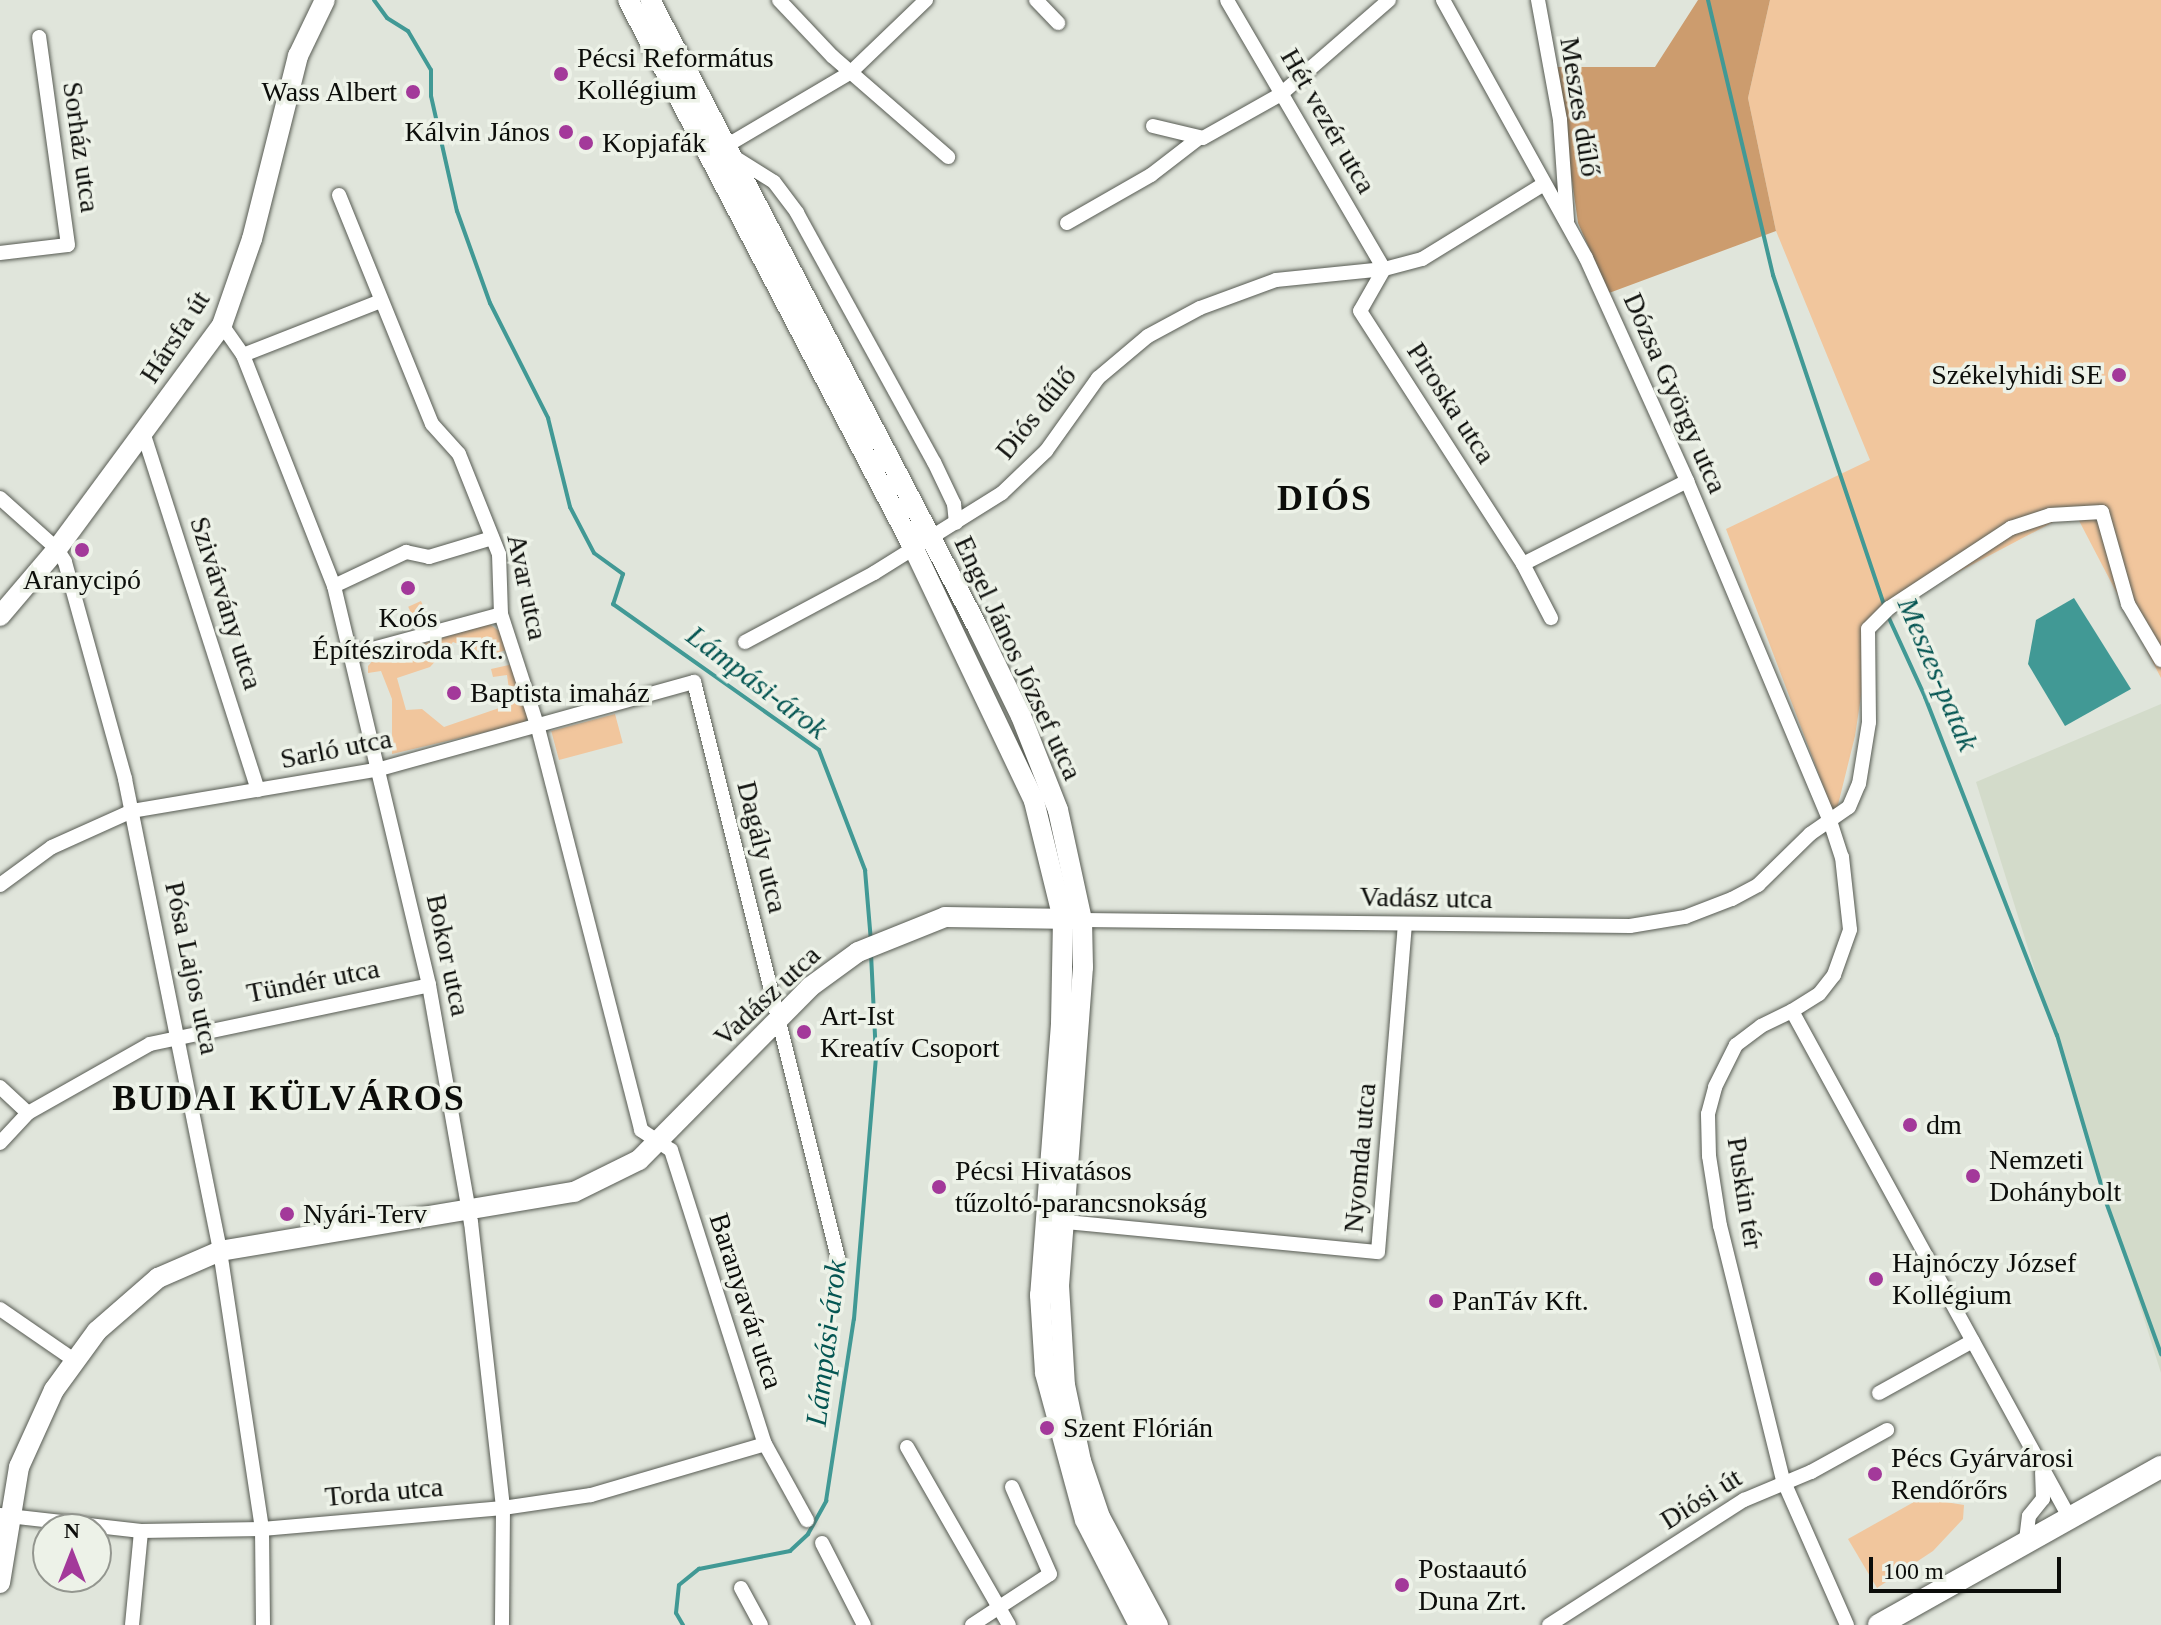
<!DOCTYPE html>
<meta charset="utf-8">
<style>
body{margin:0}
#map{position:relative;width:2161px;height:1625px;overflow:hidden;background:#e0e5db;font-family:"Times New Roman",serif}
div>[style]{position:absolute}
[style*='--x']{left:calc(var(--x)*1px);top:calc(var(--y)*1px);width:calc(var(--w)*1px);rotate:calc(var(--a)*1deg)}
.built>*{inset:0;background:#d3dbca}
.green>*{inset:0;background:#f1c69d;transform-origin:0 0}
.forest>*{inset:0;background:#cc9c6e}
.water>*{inset:0;background:#419995}
.stream>*{height:4px;margin:-2px;padding:0 2px;transform-origin:2px;border-radius:2px;background:#419995}
.roads{filter:drop-shadow(0 0 2px #575b53) drop-shadow(0 0 2px #575b53)}
.street>*{height:14px;margin:-7px;padding:0 7px;transform-origin:7px;border-radius:7px;background:#fff}
.secondary>*{height:20px;margin:-10px;padding:0 10px;transform-origin:10px;border-radius:10px;background:#fff}
.primary>*{height:22px;margin:-11px;padding:0 11px;transform-origin:11px;border-radius:11px;background:#fff}
.dots>*{width:22px;height:22px;translate:-50% -50%;box-sizing:border-box;border:4px solid #edf2e8;border-radius:50%}
span{translate:-50% -50%;white-space:nowrap;text-align:center;line-height:1.15;-webkit-text-stroke:7px #edf2e8;paint-order:stroke}
.poi-label{font-size:28px;color:#0c0d0a}
.left{translate:0 -50%;text-align:left}
.right{translate:-100% -50%;text-align:right}
.street-label{font-size:28px;color:#0c0d0a}
.water-label{font-size:30px;color:#045552;font-style:italic}
.district-label{font-size:36px;color:#0c0d0a;font-weight:700;letter-spacing:2px}
.north{position:absolute;left:32px;top:1513px;width:80px;height:80px;box-sizing:border-box;background:#edf2e8;border:2px solid #93968f;border-radius:50%;rotate:0deg;font-size:22px;font-weight:700;line-height:32px;text-align:center;color:#0c0d0a}
.north::after{content:'';display:block;margin:auto;width:28px;height:36px;background:#a3399a;clip-path:polygon(50% 0,100% 100%,50% 72%,0 100%)}
.scale{position:absolute;left:1869px;top:1557px;width:192px;height:36px;box-sizing:border-box;border:4px solid #0c0d0a;border-top:0;padding-left:10px;font-size:24px;line-height:28px;white-space:nowrap;color:#0c0d0a;-webkit-text-stroke:6px #edf2e8;paint-order:stroke}
</style>
<div id="map">
<div class="built">
<i style="clip-path:polygon(2161px 704px,2161px 1373px,1976px 782px)"></i>
</div>
<div class="green">
<i style="clip-path:polygon(1770px 0,2161px 0,2161px 678px,2074px 511px,1873px 617px,1855px 736px,1835px 817px,1726px 529px,1870px 460px,1776px 231px,1748px 98px)"></i>
<i style="left:421px;top:601px;width:27px;height:14px;rotate:66deg"></i>
<i style="clip-path:polygon(489px 624px,501px 632px,507px 650px,488px 655px,453px 642px,430px 667px,397px 678px,406px 710px,422px 709px,444px 727px,511px 704px,507px 675px,493px 677px,491px 669px,513px 664px,530px 715px,524px 723px,392px 754px,392px 699px,381px 671px,368px 673px,368px 666px,375px 658px)"></i>
<i style="left:615px;top:714px;width:30px;height:66px;rotate:75deg"></i>
<i style="clip-path:polygon(1921px 1498px,1964px 1505px,1963px 1519px,1933px 1551px,1877px 1588px,1848px 1539px)"></i>
</div>
<div class="forest">
<i style="clip-path:polygon(1698px 0,1770px 0,1748px 98px,1776px 231px,1609px 293px,1578px 223px,1556px 67px,1655px 67px)"></i>
</div>
<div class="water">
<i style="clip-path:polygon(2074px 598px,2131px 689px,2065px 726px,2028px 664px,2036px 620px)"></i>
</div>
<div class="stream">
<i style="--x:374;--y:0;--w:22;--a:54"></i>
<i style="--x:387;--y:18;--w:25;--a:32"></i>
<i style="--x:408;--y:31;--w:45;--a:59.5"></i>
<i style="--x:431;--y:70;--w:26;--a:90"></i>
<i style="--x:431;--y:96;--w:118;--a:77.3"></i>
<i style="--x:457;--y:211;--w:98;--a:70.3"></i>
<i style="--x:490;--y:303;--w:129;--a:63.2"></i>
<i style="--x:548;--y:418;--w:92;--a:76.1"></i>
<i style="--x:570;--y:507;--w:52;--a:62.4"></i>
<i style="--x:594;--y:553;--w:36;--a:36"></i>
<i style="--x:623;--y:574;--w:32;--a:108"></i>
<i style="--x:613;--y:604;--w:252;--a:35.3"></i>
<i style="--x:819;--y:750;--w:129;--a:69"></i>
<i style="--x:865;--y:870;--w:71;--a:85.2"></i>
<i style="--x:1708;--y:0;--w:283;--a:76.7"></i>
<i style="--x:1773;--y:275;--w:350;--a:71.4"></i>
<i style="--x:1888;--y:616;--w:89;--a:65.4"></i>
<i style="--x:1925;--y:697;--w:363;--a:68.7"></i>
<i style="--x:2057;--y:1035;--w:174;--a:73.6"></i>
<i style="--x:2106;--y:1202;--w:162;--a:70.1"></i>
<i style="--x:683;--y:1625;--w:14;--a:-120"></i>
<i style="--x:676;--y:1613;--w:28;--a:-84"></i>
<i style="--x:679;--y:1585;--w:26;--a:-39"></i>
<i style="--x:699;--y:1569;--w:93;--a:-11.2"></i>
<i style="--x:790;--y:1551;--w:25;--a:-43"></i>
<i style="--x:808;--y:1534;--w:38;--a:-61"></i>
<i style="--x:826;--y:1501;--w:184;--a:-81.3"></i>
<i style="--x:854;--y:1319;--w:264;--a:-85.2"></i>
<i style="--x:876;--y:1056;--w:102;--a:-92.8"></i>
</div>
<div class="roads">
<div class="street">
<i style="--x:779;--y:0;--w:77;--a:46.6"></i>
<i style="--x:832;--y:56;--w:154;--a:41"></i>
<i style="--x:1036;--y:0;--w:32;--a:46"></i>
<i style="--x:1443;--y:0;--w:295;--a:61"></i>
<i style="--x:1586;--y:258;--w:245;--a:65.6"></i>
<i style="--x:1687;--y:481;--w:369;--a:67.2"></i>
<i style="--x:1830;--y:821;--w:38;--a:72"></i>
<i style="--x:1842;--y:857;--w:73;--a:83.7"></i>
<i style="--x:1850;--y:930;--w:48;--a:109.6"></i>
<i style="--x:1834;--y:975;--w:24;--a:128"></i>
<i style="--x:1819;--y:994;--w:32;--a:148"></i>
<i style="--x:1538;--y:0;--w:122;--a:79.6"></i>
<i style="--x:1560;--y:120;--w:101;--a:86"></i>
<i style="--x:1153;--y:126;--w:51;--a:13.5"></i>
<i style="--x:1203;--y:138;--w:90;--a:-29.4"></i>
<i style="--x:1281;--y:94;--w:143;--a:-41"></i>
<i style="--x:726;--y:146;--w:145;--a:-30.6"></i>
<i style="--x:851;--y:72;--w:104;--a:-43.8"></i>
<i style="--x:734;--y:157;--w:47;--a:32"></i>
<i style="--x:774;--y:182;--w:39;--a:53"></i>
<i style="--x:797;--y:213;--w:284;--a:61.2"></i>
<i style="--x:934;--y:462;--w:47;--a:64.5"></i>
<i style="--x:954;--y:504;--w:19;--a:84"></i>
<i style="--x:1544;--y:184;--w:143;--a:148.4"></i>
<i style="--x:1422;--y:259;--w:39;--a:165"></i>
<i style="--x:1384;--y:269;--w:48;--a:119.7"></i>
<i style="--x:1360;--y:311;--w:301;--a:57.2"></i>
<i style="--x:1523;--y:564;--w:184;--a:-26.8"></i>
<i style="--x:339;--y:195;--w:247;--a:67.9"></i>
<i style="--x:432;--y:424;--w:40;--a:48"></i>
<i style="--x:459;--y:454;--w:108;--a:68.2"></i>
<i style="--x:499;--y:554;--w:60;--a:88.1"></i>
<i style="--x:501;--y:614;--w:120;--a:72"></i>
<i style="--x:538;--y:728;--w:415;--a:75.6"></i>
<i style="--x:641;--y:1130;--w:36;--a:34"></i>
<i style="--x:671;--y:1150;--w:309;--a:72.3"></i>
<i style="--x:765;--y:1444;--w:87;--a:61.1"></i>
<i style="--x:1067;--y:223;--w:97;--a:-29.7"></i>
<i style="--x:1151;--y:175;--w:61;--a:-37.6"></i>
<i style="--x:0;--y:253;--w:68;--a:-6.7"></i>
<i style="--x:68;--y:245;--w:210;--a:-97.9"></i>
<i style="--x:222;--y:325;--w:37;--a:55"></i>
<i style="--x:243;--y:355;--w:248;--a:68.5"></i>
<i style="--x:334;--y:586;--w:410;--a:76.6"></i>
<i style="--x:429;--y:985;--w:241;--a:80"></i>
<i style="--x:471;--y:1222;--w:288;--a:83.6"></i>
<i style="--x:503;--y:1508;--w:117;--a:90.5"></i>
<i style="--x:243;--y:355;--w:148;--a:-21.4"></i>
<i style="--x:143;--y:432;--w:376;--a:72.2"></i>
<i style="--x:0;--y:498;--w:76;--a:41.8"></i>
<i style="--x:57;--y:549;--w:15;--a:58"></i>
<i style="--x:65;--y:562;--w:225;--a:74.5"></i>
<i style="--x:125;--y:779;--w:481;--a:78.6"></i>
<i style="--x:220;--y:1251;--w:281;--a:81.4"></i>
<i style="--x:262;--y:1529;--w:96;--a:89.4"></i>
<i style="--x:1523;--y:564;--w:61;--a:62.6"></i>
<i style="--x:334;--y:586;--w:80;--a:-25.3"></i>
<i style="--x:406;--y:552;--w:24;--a:12"></i>
<i style="--x:429;--y:557;--w:66;--a:-16.8"></i>
<i style="--x:745;--y:642;--w:146;--a:-28.1"></i>
<i style="--x:874;--y:573;--w:151;--a:-32"></i>
<i style="--x:1002;--y:493;--w:61;--a:-43.7"></i>
<i style="--x:1046;--y:451;--w:90;--a:-54.5"></i>
<i style="--x:1098;--y:378;--w:65;--a:-40"></i>
<i style="--x:1148;--y:336;--w:59;--a:-28.3"></i>
<i style="--x:1200;--y:308;--w:81;--a:-20.2"></i>
<i style="--x:1276;--y:280;--w:109;--a:-5.8"></i>
<i style="--x:1384;--y:269;--w:311;--a:-120.3"></i>
<i style="--x:354;--y:654;--w:152;--a:-15.2"></i>
<i style="--x:0;--y:885;--w:64;--a:-36.2"></i>
<i style="--x:52;--y:847;--w:88;--a:-24.2"></i>
<i style="--x:132;--y:811;--w:252;--a:-9.6"></i>
<i style="--x:380;--y:769;--w:326;--a:-15.5"></i>
<i style="--x:694;--y:682;--w:594;--a:75.96"></i>
<i style="--x:1082;--y:920;--w:548;--a:0.63"></i>
<i style="--x:1630;--y:926;--w:56;--a:-9.3"></i>
<i style="--x:1685;--y:917;--w:50;--a:-21"></i>
<i style="--x:1732;--y:899;--w:30;--a:-28"></i>
<i style="--x:1758;--y:885;--w:73;--a:-44.4"></i>
<i style="--x:1810;--y:834;--w:47;--a:-34.7"></i>
<i style="--x:1849;--y:807;--w:25;--a:-67"></i>
<i style="--x:1859;--y:784;--w:63;--a:-80.8"></i>
<i style="--x:1869;--y:722;--w:93;--a:-90.6"></i>
<i style="--x:1868;--y:629;--w:30;--a:-45"></i>
<i style="--x:1889;--y:608;--w:146;--a:-33.3"></i>
<i style="--x:2011;--y:528;--w:41;--a:-18.4"></i>
<i style="--x:2050;--y:515;--w:52;--a:-3.3"></i>
<i style="--x:2102;--y:512;--w:96;--a:74.2"></i>
<i style="--x:2128;--y:604;--w:65;--a:59.5"></i>
<i style="--x:0;--y:1087;--w:38;--a:43"></i>
<i style="--x:0;--y:1143;--w:41;--a:-47"></i>
<i style="--x:28;--y:1113;--w:140;--a:-29.5"></i>
<i style="--x:150;--y:1044;--w:285;--a:-11.9"></i>
<i style="--x:1055;--y:1221;--w:324;--a:5.5"></i>
<i style="--x:1378;--y:1252;--w:327;--a:-85.3"></i>
<i style="--x:0;--y:1309;--w:90;--a:34.6"></i>
<i style="--x:1879;--y:1393;--w:107;--a:-29"></i>
<i style="--x:907;--y:1447;--w:205;--a:60.2"></i>
<i style="--x:0;--y:1515;--w:142;--a:6.5"></i>
<i style="--x:141;--y:1531;--w:121;--a:-0.9"></i>
<i style="--x:262;--y:1529;--w:242;--a:-5"></i>
<i style="--x:503;--y:1508;--w:89;--a:-8.4"></i>
<i style="--x:591;--y:1495;--w:181;--a:-16.3"></i>
<i style="--x:2026;--y:1540;--w:24;--a:-83"></i>
<i style="--x:2029;--y:1516;--w:22;--a:-51"></i>
<i style="--x:2043;--y:1499;--w:26;--a:-92"></i>
<i style="--x:822;--y:1543;--w:92;--a:62.9"></i>
<i style="--x:741;--y:1588;--w:42;--a:61.6"></i>
<i style="--x:132;--y:1625;--w:94;--a:-84.5"></i>
<i style="--x:972;--y:1625;--w:93;--a:-33.2"></i>
<i style="--x:1050;--y:1574;--w:95;--a:-113.6"></i>
<i style="--x:1549;--y:1625;--w:232;--a:-32.7"></i>
<i style="--x:1744;--y:1500;--w:73;--a:-22.7"></i>
<i style="--x:1811;--y:1472;--w:87;--a:-28.9"></i>
<i style="--x:1847;--y:1625;--w:158;--a:-113.8"></i>
<i style="--x:1783;--y:1480;--w:262;--a:-103.9"></i>
<i style="--x:1720;--y:1226;--w:71;--a:-98.9"></i>
<i style="--x:1709;--y:1156;--w:42;--a:-91.4"></i>
<i style="--x:1708;--y:1114;--w:28;--a:-75"></i>
<i style="--x:1715;--y:1087;--w:47;--a:-63.4"></i>
<i style="--x:1736;--y:1045;--w:31;--a:-37"></i>
<i style="--x:1761;--y:1026;--w:34;--a:-26"></i>
<i style="--x:1792;--y:1011;--w:575;--a:61.29"></i>
</div>
<div class="secondary">
<i style="--x:628;--y:0;--w:619;--a:62.48"></i>
<i style="--x:914;--y:549;--w:279;--a:64.5"></i>
<i style="--x:1034;--y:801;--w:122;--a:76.2"></i>
<i style="--x:1063;--y:919;--w:105;--a:91.1"></i>
<i style="--x:1061;--y:1024;--w:272;--a:94.4"></i>
<i style="--x:1040;--y:1295;--w:78;--a:86.3"></i>
<i style="--x:1045;--y:1373;--w:152;--a:74.8"></i>
<i style="--x:1085;--y:1520;--w:118;--a:62.8"></i>
<i style="--x:650;--y:0;--w:708;--a:62.42"></i>
<i style="--x:978;--y:628;--w:98;--a:64"></i>
<i style="--x:1021;--y:716;--w:101;--a:68.5"></i>
<i style="--x:1058;--y:810;--w:113;--a:77.7"></i>
<i style="--x:1082;--y:920;--w:47;--a:88.8"></i>
<i style="--x:1083;--y:967;--w:319;--a:94.3"></i>
<i style="--x:1059;--y:1285;--w:100;--a:86.6"></i>
<i style="--x:1065;--y:1385;--w:78;--a:78.1"></i>
<i style="--x:1081;--y:1461;--w:59;--a:71.3"></i>
<i style="--x:1100;--y:1517;--w:123;--a:61.8"></i>
<i style="--x:0;--y:616;--w:88;--a:-49.6"></i>
<i style="--x:57;--y:549;--w:278;--a:-53.6"></i>
<i style="--x:222;--y:325;--w:91;--a:-70.8"></i>
<i style="--x:252;--y:239;--w:189;--a:-75.9"></i>
<i style="--x:298;--y:56;--w:62;--a:-64.3"></i>
<i style="--x:0;--y:1583;--w:118;--a:-80.7"></i>
<i style="--x:19;--y:1467;--w:85;--a:-65.6"></i>
<i style="--x:54;--y:1390;--w:73;--a:-53.9"></i>
<i style="--x:97;--y:1331;--w:81;--a:-41"></i>
<i style="--x:158;--y:1278;--w:68;--a:-23.5"></i>
<i style="--x:220;--y:1251;--w:359;--a:-9.5"></i>
<i style="--x:574;--y:1192;--w:72;--a:-26.2"></i>
<i style="--x:639;--y:1160;--w:243;--a:-45.3"></i>
<i style="--x:810;--y:987;--w:59;--a:-36.1"></i>
<i style="--x:858;--y:952;--w:94;--a:-21.9"></i>
<i style="--x:945;--y:917;--w:129;--a:0.9"></i>
</div>
<div class="primary">
<i style="--x:1879;--y:1625;--w:323;--a:-29.3"></i>
</div>
</div>
<div class="dots">
<i style="left:561px;top:74px;background:#a3399a"></i>
<i style="left:413px;top:92px;background:#a3399a"></i>
<i style="left:566px;top:132px;background:#a3399a"></i>
<i style="left:586px;top:143px;background:#a3399a"></i>
<i style="left:2119px;top:375px;background:#a3399a"></i>
<i style="left:82px;top:550px;background:#a3399a"></i>
<i style="left:408px;top:588px;background:#a3399a"></i>
<i style="left:454px;top:693px;background:#a3399a"></i>
<i style="left:804px;top:1032px;background:#a3399a"></i>
<i style="left:1910px;top:1125px;background:#a3399a"></i>
<i style="left:1973px;top:1176px;background:#a3399a"></i>
<i style="left:939px;top:1187px;background:#a3399a"></i>
<i style="left:287px;top:1214px;background:#a3399a"></i>
<i style="left:1876px;top:1279px;background:#a3399a"></i>
<i style="left:1436px;top:1301px;background:#a3399a"></i>
<i style="left:1047px;top:1428px;background:#a3399a"></i>
<i style="left:1875px;top:1474px;background:#a3399a"></i>
<i style="left:1402px;top:1585px;background:#a3399a"></i>
</div>
<div class="poi-label">
<span class="left" style="left:577px;top:74px">Pécsi Református<br>Kollégium</span>
<span class="right" style="left:397px;top:92px">Wass Albert</span>
<span class="right" style="left:550px;top:132px">Kálvin János</span>
<span class="left" style="left:602px;top:143px">Kopjafák</span>
<span class="right" style="left:2103px;top:375px">Székelyhidi SE</span>
<span style="left:82px;top:580px">Aranycipó</span>
<span style="left:408px;top:634px">Koós<br>Építésziroda Kft.</span>
<span class="left" style="left:470px;top:693px">Baptista imaház</span>
<span class="left" style="left:820px;top:1032px">Art-Ist<br>Kreatív Csoport</span>
<span class="left" style="left:1926px;top:1125px">dm</span>
<span class="left" style="left:1989px;top:1176px">Nemzeti<br>Dohánybolt</span>
<span class="left" style="left:955px;top:1187px">Pécsi Hivatásos<br>tűzoltó-parancsnokság</span>
<span class="left" style="left:303px;top:1214px">Nyári-Terv</span>
<span class="left" style="left:1892px;top:1279px">Hajnóczy József<br>Kollégium</span>
<span class="left" style="left:1452px;top:1301px">PanTáv Kft.</span>
<span class="left" style="left:1063px;top:1428px">Szent Flórián</span>
<span class="left" style="left:1891px;top:1474px">Pécs Gyárvárosi<br>Rendőrőrs</span>
<span class="left" style="left:1418px;top:1585px">Postaautó<br>Duna Zrt.</span>
</div>
<div class="street-label">
<span style="left:1580px;top:107px;rotate:81deg">Meszes dűlő</span>
<span style="left:1328px;top:121px;rotate:60deg">Hét vezér utca</span>
<span style="left:81px;top:147px;rotate:82deg">Sorház utca</span>
<span style="left:175px;top:337px;rotate:-57deg">Hársfa út</span>
<span style="left:1675px;top:393px;rotate:66deg">Dózsa György utca</span>
<span style="left:1451px;top:403px;rotate:57deg">Piroska utca</span>
<span style="left:1036px;top:413px;rotate:-51deg">Diós dűlő</span>
<span style="left:527px;top:587px;rotate:78deg">Avar utca</span>
<span style="left:226px;top:603px;rotate:72deg">Szivárvány utca</span>
<span style="left:1018px;top:658px;rotate:65deg">Engel János József utca</span>
<span style="left:336px;top:749px;rotate:-11deg">Sarló utca</span>
<span style="left:762px;top:847px;rotate:76deg">Dagály utca</span>
<span style="left:1426px;top:898px;rotate:1deg">Vadász utca</span>
<span style="left:448px;top:955px;rotate:78deg">Bokor utca</span>
<span style="left:192px;top:968px;rotate:78deg">Pósa Lajos utca</span>
<span style="left:313px;top:981px;rotate:-11deg">Tündér utca</span>
<span style="left:767px;top:996px;rotate:-43deg">Vadász utca</span>
<span style="left:1360px;top:1158px;rotate:-85deg">Nyomda utca</span>
<span style="left:1745px;top:1193px;rotate:81deg">Puskin tér</span>
<span style="left:746px;top:1301px;rotate:72deg">Baranyavár utca</span>
<span style="left:384px;top:1492px;rotate:-5deg">Torda utca</span>
<span style="left:1701px;top:1499px;rotate:-32deg">Diósi út</span>
</div>
<div class="water-label">
<span style="left:1938px;top:674px;rotate:67deg">Meszes-patak</span>
<span style="left:757px;top:682px;rotate:37deg">Lámpási-árok</span>
<span style="left:826px;top:1343px;rotate:-83deg">Lámpási-árok</span>
</div>
<div class="district-label">
<span style="left:1325px;top:499px">DIÓS</span>
<span style="left:289px;top:1099px">BUDAI KÜLVÁROS</span>
</div>
<div class="north">N</div>
<div class="scale">100 m</div>
</div>
